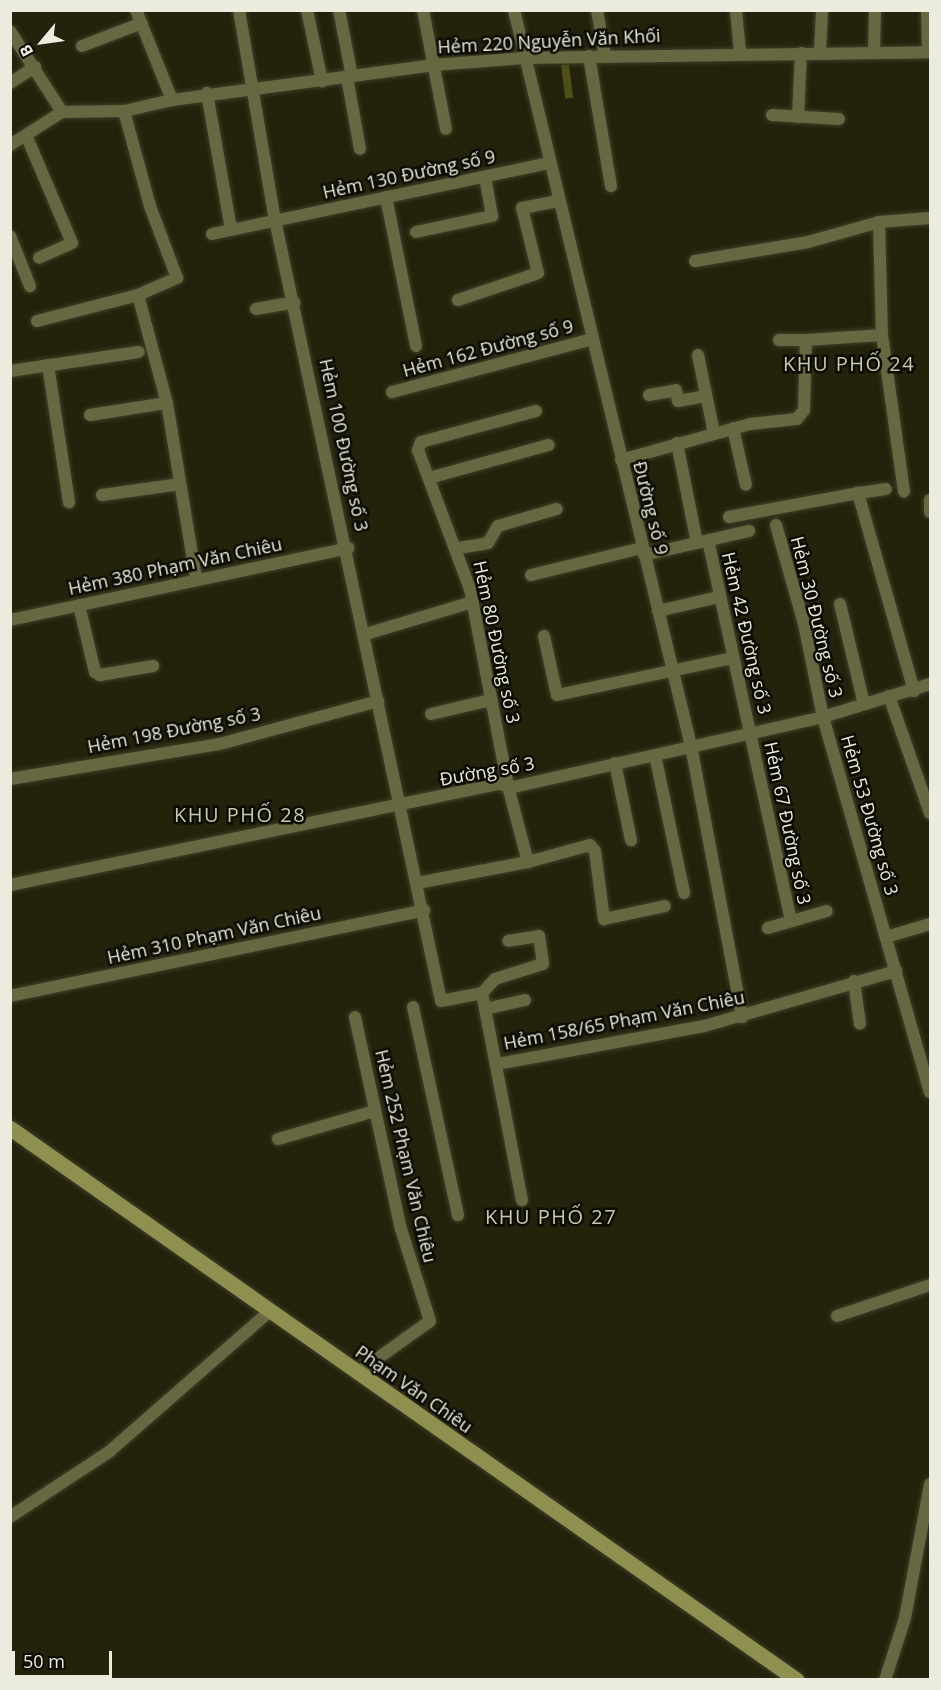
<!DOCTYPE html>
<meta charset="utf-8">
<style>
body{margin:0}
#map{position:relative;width:941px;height:1690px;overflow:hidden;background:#23230c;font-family:"Open Sans",sans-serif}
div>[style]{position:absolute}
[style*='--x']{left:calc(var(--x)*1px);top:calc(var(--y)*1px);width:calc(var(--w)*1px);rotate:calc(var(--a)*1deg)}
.building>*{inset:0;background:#4e4e16;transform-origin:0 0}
.roads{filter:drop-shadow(0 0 2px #3f3f29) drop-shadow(0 0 2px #3f3f29)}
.street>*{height:12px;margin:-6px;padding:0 6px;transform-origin:6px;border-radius:6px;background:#676841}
.secondary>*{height:15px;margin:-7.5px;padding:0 7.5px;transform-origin:7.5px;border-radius:7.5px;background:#8f9050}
span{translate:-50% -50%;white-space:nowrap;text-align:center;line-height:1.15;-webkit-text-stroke:5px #0c0c04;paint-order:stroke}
.street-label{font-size:18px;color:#ebecdd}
.neighbourhood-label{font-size:20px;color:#c7c8ac;letter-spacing:1.5px}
.frame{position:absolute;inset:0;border:12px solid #ebecdd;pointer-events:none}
.north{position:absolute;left:12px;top:12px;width:60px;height:60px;-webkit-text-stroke:4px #0c0c04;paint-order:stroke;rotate:241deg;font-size:16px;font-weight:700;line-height:24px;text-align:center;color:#ebecdd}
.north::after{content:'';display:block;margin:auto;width:21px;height:27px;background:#ebecdd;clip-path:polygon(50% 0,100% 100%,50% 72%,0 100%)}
.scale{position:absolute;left:12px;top:1651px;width:100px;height:27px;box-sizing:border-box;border:3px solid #ebecdd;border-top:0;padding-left:8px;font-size:18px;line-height:21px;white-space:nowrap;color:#ebecdd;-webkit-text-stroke:4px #0c0c04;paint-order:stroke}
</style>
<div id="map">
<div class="building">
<i style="left:569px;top:64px;width:34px;height:8px;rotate:83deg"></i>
</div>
<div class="roads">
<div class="street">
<i style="--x:239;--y:10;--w:213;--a:80.3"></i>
<i style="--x:275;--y:220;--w:798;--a:78"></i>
<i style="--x:441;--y:1001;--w:42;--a:-11"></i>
<i style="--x:482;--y:993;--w:211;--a:79.1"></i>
<i style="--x:307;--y:10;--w:73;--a:78.1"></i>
<i style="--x:339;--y:10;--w:67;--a:78.9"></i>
<i style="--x:423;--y:10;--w:121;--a:79.1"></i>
<i style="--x:514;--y:10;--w:757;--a:76.48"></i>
<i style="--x:691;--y:746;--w:276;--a:79.3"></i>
<i style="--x:597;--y:10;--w:47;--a:80.1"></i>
<i style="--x:736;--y:10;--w:42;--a:84.6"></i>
<i style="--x:927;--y:10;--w:42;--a:88.6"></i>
<i style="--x:10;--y:31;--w:96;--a:57.3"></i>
<i style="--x:62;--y:112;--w:62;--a:147.6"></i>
<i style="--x:82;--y:46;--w:64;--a:-21"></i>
<i style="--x:874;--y:52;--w:42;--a:-88.6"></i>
<i style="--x:820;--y:53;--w:43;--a:-87.3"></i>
<i style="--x:589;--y:56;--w:132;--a:80.4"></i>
<i style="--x:347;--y:77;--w:73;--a:79.8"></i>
<i style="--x:10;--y:83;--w:30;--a:-33"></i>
<i style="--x:207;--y:93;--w:138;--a:80"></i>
<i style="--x:172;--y:100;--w:263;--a:-7.6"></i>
<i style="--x:433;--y:65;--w:92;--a:-4.4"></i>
<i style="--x:525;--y:58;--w:405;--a:-0.8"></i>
<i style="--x:62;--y:112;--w:62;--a:-0.9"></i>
<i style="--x:124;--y:111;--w:49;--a:-12.9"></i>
<i style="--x:172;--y:100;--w:97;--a:-111.8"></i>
<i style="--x:772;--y:115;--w:67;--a:3.4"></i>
<i style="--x:798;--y:117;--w:64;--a:-87.3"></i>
<i style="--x:26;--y:135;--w:117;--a:66.9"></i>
<i style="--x:72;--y:243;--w:36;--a:156"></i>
<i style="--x:386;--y:197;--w:152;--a:78.6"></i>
<i style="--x:879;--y:222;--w:113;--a:88.5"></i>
<i style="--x:882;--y:335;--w:158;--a:82"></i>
<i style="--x:416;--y:232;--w:78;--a:-11.9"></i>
<i style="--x:492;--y:216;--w:40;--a:-100"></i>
<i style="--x:212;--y:234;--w:345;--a:-11.9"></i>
<i style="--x:10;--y:236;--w:54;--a:68.2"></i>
<i style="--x:695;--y:261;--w:115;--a:-9.5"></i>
<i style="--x:808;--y:242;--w:74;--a:-15.7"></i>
<i style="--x:879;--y:222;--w:51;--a:-4.5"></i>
<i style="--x:138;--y:295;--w:112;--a:75"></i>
<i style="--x:167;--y:403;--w:178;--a:80.6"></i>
<i style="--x:458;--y:300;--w:84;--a:-18.6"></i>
<i style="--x:538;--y:273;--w:67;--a:-103.8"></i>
<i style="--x:522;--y:208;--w:38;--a:-11"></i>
<i style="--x:256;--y:309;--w:39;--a:-10"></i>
<i style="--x:37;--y:321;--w:104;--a:-14.4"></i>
<i style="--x:138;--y:295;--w:43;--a:-23.6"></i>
<i style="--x:177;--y:278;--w:77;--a:-110.6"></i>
<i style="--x:150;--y:206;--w:98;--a:-105.3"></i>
<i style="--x:779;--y:340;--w:27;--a:0"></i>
<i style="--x:698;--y:355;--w:80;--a:78.4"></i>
<i style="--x:48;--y:365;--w:139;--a:81.3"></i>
<i style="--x:10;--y:371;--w:130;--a:-8.4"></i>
<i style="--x:392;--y:392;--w:207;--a:-14.8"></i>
<i style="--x:649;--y:395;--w:27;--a:-10"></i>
<i style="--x:676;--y:390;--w:11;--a:80"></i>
<i style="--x:678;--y:401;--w:28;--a:-10"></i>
<i style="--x:536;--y:411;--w:119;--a:164.9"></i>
<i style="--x:421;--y:442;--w:9;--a:111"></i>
<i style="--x:418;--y:450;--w:148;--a:69.5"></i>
<i style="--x:470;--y:589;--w:201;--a:79.1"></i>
<i style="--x:508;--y:786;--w:79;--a:75.3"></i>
<i style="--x:528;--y:862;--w:64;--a:-15.3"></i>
<i style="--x:590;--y:845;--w:8;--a:50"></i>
<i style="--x:595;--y:851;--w:69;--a:82.5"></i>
<i style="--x:604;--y:919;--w:62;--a:-12"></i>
<i style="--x:90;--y:415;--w:78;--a:-8.9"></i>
<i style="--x:733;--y:428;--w:58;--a:77.2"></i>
<i style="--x:677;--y:443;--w:102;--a:78.7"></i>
<i style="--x:621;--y:460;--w:134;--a:-15.6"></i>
<i style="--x:750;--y:424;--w:47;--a:-6.1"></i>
<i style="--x:797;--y:419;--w:11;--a:-52"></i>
<i style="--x:804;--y:410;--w:70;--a:-88.4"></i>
<i style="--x:806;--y:340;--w:76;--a:-3.8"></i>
<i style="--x:429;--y:478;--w:124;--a:-15.4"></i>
<i style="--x:858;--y:493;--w:28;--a:-8"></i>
<i style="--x:102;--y:495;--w:79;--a:-8"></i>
<i style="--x:930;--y:500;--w:12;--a:90"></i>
<i style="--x:729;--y:517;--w:131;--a:-10.5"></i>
<i style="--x:858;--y:493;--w:206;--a:74.2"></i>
<i style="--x:776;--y:525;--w:103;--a:74.2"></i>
<i style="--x:804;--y:624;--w:95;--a:78.5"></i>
<i style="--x:823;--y:717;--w:390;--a:74.1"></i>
<i style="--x:708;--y:540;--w:390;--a:77.7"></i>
<i style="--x:458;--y:548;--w:30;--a:-9"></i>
<i style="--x:488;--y:543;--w:20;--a:-60"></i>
<i style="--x:498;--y:526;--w:61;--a:-16.1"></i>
<i style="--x:644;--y:555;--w:108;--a:-12.9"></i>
<i style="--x:531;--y:575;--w:114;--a:-13.7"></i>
<i style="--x:840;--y:604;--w:103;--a:76.5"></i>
<i style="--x:79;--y:605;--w:69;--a:76.6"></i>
<i style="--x:95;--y:672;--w:6;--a:31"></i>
<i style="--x:100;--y:675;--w:54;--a:-9.6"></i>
<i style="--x:658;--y:611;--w:63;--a:-12.9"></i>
<i style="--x:10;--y:620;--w:346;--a:-12"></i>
<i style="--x:366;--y:634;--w:112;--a:-16.7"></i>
<i style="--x:544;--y:636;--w:60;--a:77.6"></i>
<i style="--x:557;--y:695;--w:180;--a:-11.9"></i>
<i style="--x:889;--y:696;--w:124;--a:70.7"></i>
<i style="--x:431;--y:714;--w:62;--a:-13.1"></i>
<i style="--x:655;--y:755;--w:141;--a:78.1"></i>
<i style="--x:615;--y:763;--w:79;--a:78.3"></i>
<i style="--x:10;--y:779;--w:213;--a:-9.5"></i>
<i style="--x:220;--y:744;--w:164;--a:-15.2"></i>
<i style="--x:417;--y:883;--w:113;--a:-10.7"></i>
<i style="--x:10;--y:885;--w:499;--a:-11.7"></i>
<i style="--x:499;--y:784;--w:14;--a:12"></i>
<i style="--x:513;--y:787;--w:318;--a:-12.7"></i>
<i style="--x:823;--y:717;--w:112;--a:-17.1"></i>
<i style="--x:768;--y:928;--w:61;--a:-16.1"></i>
<i style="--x:886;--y:937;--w:46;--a:-16.5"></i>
<i style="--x:854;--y:981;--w:43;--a:82.1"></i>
<i style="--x:482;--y:993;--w:19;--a:-47"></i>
<i style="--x:495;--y:979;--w:50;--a:-17.4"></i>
<i style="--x:543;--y:964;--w:28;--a:-98"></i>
<i style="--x:539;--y:936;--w:31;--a:171"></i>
<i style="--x:10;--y:996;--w:423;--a:-11.7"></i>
<i style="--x:413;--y:1007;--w:213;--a:77.8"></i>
<i style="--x:485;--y:1009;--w:41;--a:-12.7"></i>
<i style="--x:355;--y:1017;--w:217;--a:77.8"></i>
<i style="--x:401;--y:1229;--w:96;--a:72.5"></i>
<i style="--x:430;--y:1321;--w:90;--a:144.5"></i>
<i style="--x:497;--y:1064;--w:210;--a:-10.4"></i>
<i style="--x:704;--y:1026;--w:200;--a:-16"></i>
<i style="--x:278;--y:1139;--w:101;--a:-16.1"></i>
<i style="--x:837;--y:1316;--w:98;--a:-18.4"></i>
<i style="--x:10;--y:1517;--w:120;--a:-33.4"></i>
<i style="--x:110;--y:1451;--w:211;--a:-41.2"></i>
<i style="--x:885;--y:1680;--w:65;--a:-72.1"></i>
<i style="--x:905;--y:1618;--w:136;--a:-79.4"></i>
</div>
<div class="secondary">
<i style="--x:10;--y:1128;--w:961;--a:35.05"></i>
</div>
</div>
<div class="street-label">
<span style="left:549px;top:41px;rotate:-3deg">Hẻm 220 Nguyễn Văn Khối</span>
<span style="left:409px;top:174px;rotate:-12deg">Hẻm 130 Đường số 9</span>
<span style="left:488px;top:348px;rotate:-15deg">Hẻm 162 Đường số 9</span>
<span style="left:344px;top:445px;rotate:78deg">Hẻm 100 Đường số 3</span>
<span style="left:651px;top:508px;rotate:76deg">Đường số 9</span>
<span style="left:175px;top:566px;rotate:-12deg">Hẻm 380 Phạm Văn Chiêu</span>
<span style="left:817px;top:617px;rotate:76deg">Hẻm 30 Đường số 3</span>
<span style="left:747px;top:633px;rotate:77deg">Hẻm 42 Đường số 3</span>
<span style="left:497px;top:642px;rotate:78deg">Hẻm 80 Đường số 3</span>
<span style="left:174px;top:730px;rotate:-11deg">Hẻm 198 Đường số 3</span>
<span style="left:487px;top:771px;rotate:-10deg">Đường số 3</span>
<span style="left:870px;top:815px;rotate:74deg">Hẻm 53 Đường số 3</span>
<span style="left:788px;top:823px;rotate:78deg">Hẻm 67 Đường số 3</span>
<span style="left:214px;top:935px;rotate:-12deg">Hẻm 310 Phạm Văn Chiêu</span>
<span style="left:624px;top:1020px;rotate:-11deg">Hẻm 158/65 Phạm Văn Chiêu</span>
<span style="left:406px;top:1156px;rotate:77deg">Hẻm 252 Phạm Văn Chiêu</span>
<span style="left:414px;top:1389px;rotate:35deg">Phạm Văn Chiêu</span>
</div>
<div class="neighbourhood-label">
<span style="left:849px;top:363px">KHU PHỐ 24</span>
<span style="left:240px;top:814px">KHU PHỐ 28</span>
<span style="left:551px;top:1216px">KHU PHỐ 27</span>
</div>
<div class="frame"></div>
<div class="north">B</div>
<div class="scale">50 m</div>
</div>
